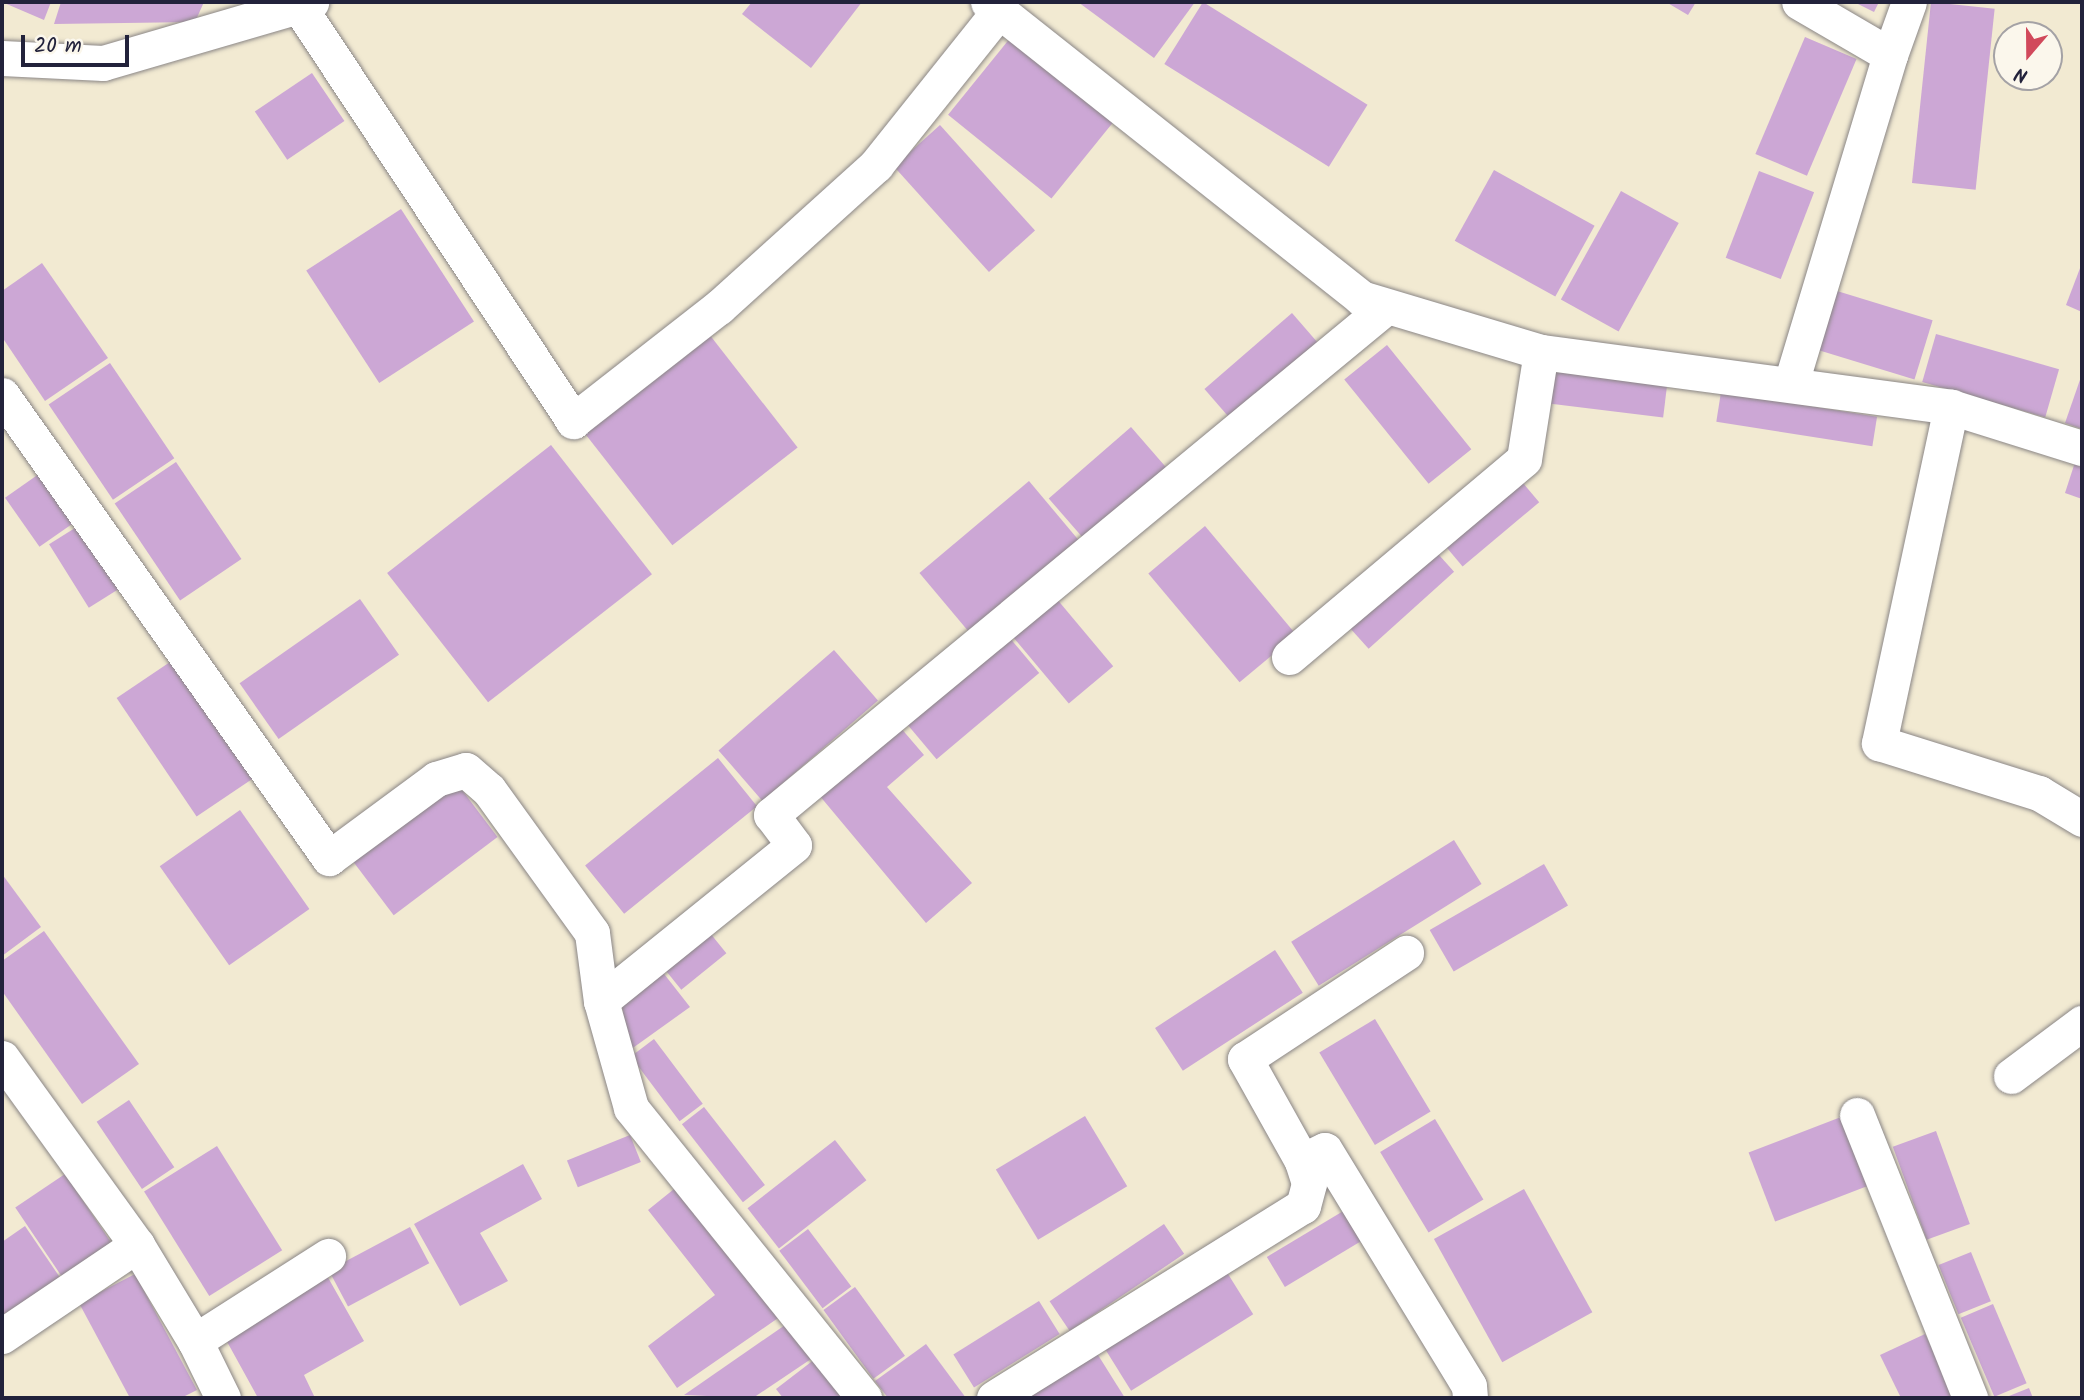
<!DOCTYPE html>
<style>
body{margin:0}
#map{position:relative;width:2084px;height:1400px;overflow:hidden;background:#f2ead2;font-family:Kalam,sans-serif}
div>[style]{position:absolute}
[style*='--x']{left:calc(var(--x)*1px);top:calc(var(--y)*1px);width:calc(var(--w)*1px);rotate:calc(var(--a)*1deg)}
.building>*{inset:0;background:#cca7d5;transform-origin:0 0}
.roads{filter:drop-shadow(0 0 2px #8a8686) drop-shadow(0 0 2px #8a8686)}
.minor>*{height:35px;margin:-17.5px;padding:0 17.5px;transform-origin:17.5px;border-radius:17.5px;background:#fff}
span{translate:-50% -50%;white-space:nowrap;text-align:center;line-height:1.15;-webkit-text-stroke:5px #fbf7ec;paint-order:stroke}
.frame{position:absolute;inset:0;border:4px solid #22223b;pointer-events:none}
.north{position:absolute;left:1993px;top:21px;width:70px;height:70px;box-sizing:border-box;background:#fbf7ec;border:2px solid #a4a2a5;border-radius:50%;rotate:200deg;font-size:19px;font-weight:700;line-height:28px;text-align:center;color:#22223b}
.north::after{content:'';display:block;margin:auto;width:24px;height:32px;background:#d1495b;clip-path:polygon(50% 0,100% 100%,50% 72%,0 100%)}
.scale{position:absolute;left:21px;top:35px;width:108px;height:32px;box-sizing:border-box;border:4px solid #22223b;border-top:0;padding-left:9px;font-size:21px;line-height:24px;white-space:nowrap;color:#22223b;-webkit-text-stroke:5px #fbf7ec;paint-order:stroke}
</style>
<div id="map">
<div class="building">
<i style="clip-path:polygon(2px 2px,51px 2px,44px 20px)"></i>
<i style="clip-path:polygon(61px 2px,204px 2px,195px 22px,54px 24px)"></i>
<i style="clip-path:polygon(752px 2px,862px 2px,811px 68px,742px 14px)"></i>
<i style="clip-path:polygon(1078px 2px,1195px 2px,1154px 58px)"></i>
<i style="left:1203px;top:2px;width:194px;height:73px;rotate:32deg"></i>
<i style="clip-path:polygon(1666px 2px,1696px 2px,1688px 15px)"></i>
<i style="clip-path:polygon(1854px 2px,1879px 2px,1874px 12px)"></i>
<i style="left:1931px;top:2px;width:64px;height:182px;rotate:6deg"></i>
<i style="left:1011px;top:37px;width:133px;height:100px;rotate:39deg"></i>
<i style="left:1805px;top:37px;width:56px;height:127px;rotate:23deg"></i>
<i style="left:312px;top:73px;width:58px;height:69px;rotate:56deg"></i>
<i style="left:940px;top:125px;width:142px;height:62px;rotate:48deg"></i>
<i style="left:1494px;top:170px;width:115px;height:81px;rotate:29deg"></i>
<i style="left:1759px;top:171px;width:59px;height:93px;rotate:21deg"></i>
<i style="left:1621px;top:191px;width:66px;height:124px;rotate:29deg"></i>
<i style="left:401px;top:209px;width:134px;height:113px;rotate:57deg"></i>
<i style="clip-path:polygon(42px 263px,108px 358px,45px 401px,2px 337px,2px 291px)"></i>
<i style="clip-path:polygon(2082px 263px,2082px 312px,2066px 305px)"></i>
<i style="left:1837px;top:291px;width:100px;height:62px;rotate:17deg"></i>
<i style="left:1292px;top:313px;width:41px;height:116px;rotate:49deg"></i>
<i style="left:709px;top:334px;width:144px;height:159px;rotate:52deg"></i>
<i style="left:1936px;top:334px;width:128px;height:50px;rotate:16deg"></i>
<i style="left:1387px;top:345px;width:134px;height:55px;rotate:51deg"></i>
<i style="left:110px;top:363px;width:115px;height:74px;rotate:56deg"></i>
<i style="left:1555px;top:371px;width:113px;height:33px;rotate:7deg"></i>
<i style="clip-path:polygon(2082px 374px,2082px 429px,2065px 423px)"></i>
<i style="left:1721px;top:392px;width:158px;height:30px;rotate:9deg"></i>
<i style="left:1131px;top:427px;width:55px;height:109px;rotate:49deg"></i>
<i style="left:551px;top:445px;width:164px;height:208px;rotate:52deg"></i>
<i style="clip-path:polygon(2078px 453px,2082px 455px,2082px 499px,2065px 493px)"></i>
<i style="left:176px;top:462px;width:117px;height:74px;rotate:56deg"></i>
<i style="left:46px;top:469px;width:60px;height:50px;rotate:55deg"></i>
<i style="left:1518px;top:477px;width:33px;height:100px;rotate:50deg"></i>
<i style="left:1029px;top:481px;width:79px;height:143px;rotate:50deg"></i>
<i style="left:83px;top:523px;width:75px;height:40px;rotate:58deg"></i>
<i style="left:1205px;top:526px;width:142px;height:74px;rotate:50deg"></i>
<i style="left:1430px;top:545px;width:36px;height:115px;rotate:48deg"></i>
<i style="left:1056px;top:598px;width:89px;height:58px;rotate:50deg"></i>
<i style="left:360px;top:599px;width:68px;height:147px;rotate:55deg"></i>
<i style="left:1009px;top:637px;width:47px;height:134px;rotate:50deg"></i>
<i style="left:834px;top:650px;width:67px;height:153px;rotate:49deg"></i>
<i style="left:173px;top:660px;width:143px;height:68px;rotate:56deg"></i>
<i style="clip-path:polygon(900px 727px,924px 755px,887px 787px,972px 883px,926px 923px,819px 795px)"></i>
<i style="left:718px;top:758px;width:62px;height:171px;rotate:51deg"></i>
<i style="left:456px;top:782px;width:69px;height:130px;rotate:53deg"></i>
<i style="left:240px;top:810px;width:121px;height:98px;rotate:55deg"></i>
<i style="left:1454px;top:840px;width:52px;height:192px;rotate:58deg"></i>
<i style="left:1544px;top:864px;width:48px;height:132px;rotate:60deg"></i>
<i style="clip-path:polygon(2px 874px,41px 927px,2px 956px)"></i>
<i style="clip-path:polygon(44px 931px,139px 1064px,82px 1104px,2px 991px,2px 961px)"></i>
<i style="left:710px;top:933px;width:26px;height:58px;rotate:51deg"></i>
<i style="left:1275px;top:950px;width:51px;height:143px;rotate:57deg"></i>
<i style="clip-path:polygon(661px 970px,690px 1007px,630px 1050px,621px 1001px)"></i>
<i style="left:1375px;top:1019px;width:108px;height:65px;rotate:59deg"></i>
<i style="left:654px;top:1039px;width:81px;height:29px;rotate:53deg"></i>
<i style="left:129px;top:1100px;width:81px;height:39px;rotate:56deg"></i>
<i style="left:704px;top:1107px;width:99px;height:28px;rotate:52deg"></i>
<i style="left:1085px;top:1116px;width:82px;height:104px;rotate:59deg"></i>
<i style="left:1841px;top:1117px;width:74px;height:99px;rotate:69deg"></i>
<i style="left:1435px;top:1119px;width:94px;height:64px;rotate:59deg"></i>
<i style="left:1936px;top:1131px;width:99px;height:46px;rotate:70deg"></i>
<i style="left:630px;top:1135px;width:29px;height:68px;rotate:68deg"></i>
<i style="left:835px;top:1140px;width:51px;height:111px;rotate:52deg"></i>
<i style="left:217px;top:1146px;width:123px;height:86px;rotate:58deg"></i>
<i style="clip-path:polygon(523px 1164px,542px 1199px,480px 1233px,508px 1281px,460px 1306px,414px 1224px)"></i>
<i style="left:65px;top:1174px;width:84px;height:60px;rotate:56deg"></i>
<i style="clip-path:polygon(679px 1185px,781px 1316px,677px 1388px,648px 1346px,715px 1295px,648px 1210px)"></i>
<i style="left:1524px;top:1189px;width:141px;height:103px;rotate:61deg"></i>
<i style="left:1350px;top:1207px;width:35px;height:97px;rotate:59deg"></i>
<i style="left:1164px;top:1224px;width:36px;height:138px;rotate:56deg"></i>
<i style="clip-path:polygon(25px 1226px,61px 1279px,2px 1318px,2px 1242px)"></i>
<i style="left:410px;top:1227px;width:41px;height:92px;rotate:62deg"></i>
<i style="left:808px;top:1229px;width:72px;height:36px;rotate:53deg"></i>
<i style="left:1971px;top:1252px;width:53px;height:35px;rotate:68deg"></i>
<i style="left:1223px;top:1266px;width:57px;height:144px;rotate:58deg"></i>
<i style="clip-path:polygon(135px 1274px,197px 1390px,181px 1398px,130px 1398px,79px 1303px)"></i>
<i style="clip-path:polygon(326px 1274px,364px 1341px,304px 1375px,315px 1398px,258px 1398px,225px 1338px)"></i>
<i style="left:855px;top:1287px;width:85px;height:39px;rotate:54deg"></i>
<i style="left:1039px;top:1301px;width:39px;height:101px;rotate:58deg"></i>
<i style="left:1993px;top:1304px;width:86px;height:35px;rotate:67deg"></i>
<i style="clip-path:polygon(788px 1323px,814px 1357px,753px 1398px,684px 1395px)"></i>
<i style="clip-path:polygon(1925px 1334px,1956px 1398px,1901px 1398px,1880px 1355px)"></i>
<i style="clip-path:polygon(926px 1344px,966px 1398px,888px 1398px,875px 1381px)"></i>
<i style="clip-path:polygon(1093px 1347px,1125px 1398px,1016px 1398px)"></i>
<i style="clip-path:polygon(815px 1359px,845px 1398px,783px 1398px,776px 1389px)"></i>
<i style="clip-path:polygon(2029px 1388px,2033px 1398px,2004px 1398px)"></i>
</div>
<div class="roads">
<div class="minor">
<i style="--x:988;--y:2;--w:476;--a:38.4"></i>
<i style="--x:1361;--y:298;--w:188;--a:16.7"></i>
<i style="--x:1541;--y:352;--w:414;--a:7.6"></i>
<i style="--x:1951;--y:407;--w:137;--a:17.4"></i>
<i style="--x:298;--y:5;--w:499;--a:56.5"></i>
<i style="--x:573;--y:421;--w:185;--a:-38"></i>
<i style="--x:719;--y:307;--w:212;--a:-42.1"></i>
<i style="--x:876;--y:165;--w:197;--a:-51.4"></i>
<i style="--x:1890;--y:55;--w:56;--a:-70.3"></i>
<i style="--x:2;--y:58;--w:101;--a:2.8"></i>
<i style="--x:103;--y:63;--w:217;--a:-16.3"></i>
<i style="--x:1791;--y:383;--w:343;--a:-73.2"></i>
<i style="--x:1890;--y:55;--w:105;--a:-149.8"></i>
<i style="--x:2;--y:395;--w:567;--a:54.77"></i>
<i style="--x:329;--y:858;--w:133;--a:-36.4"></i>
<i style="--x:436;--y:779;--w:31;--a:-17"></i>
<i style="--x:466;--y:770;--w:30;--a:41"></i>
<i style="--x:489;--y:790;--w:176;--a:54.2"></i>
<i style="--x:592;--y:933;--w:69;--a:82.5"></i>
<i style="--x:601;--y:1001;--w:111;--a:74.3"></i>
<i style="--x:631;--y:1108;--w:372;--a:51.2"></i>
<i style="--x:1951;--y:407;--w:344;--a:102.1"></i>
<i style="--x:1879;--y:743;--w:168;--a:17.4"></i>
<i style="--x:2039;--y:793;--w:50;--a:31.2"></i>
<i style="--x:1289;--y:657;--w:307;--a:-40.1"></i>
<i style="--x:1524;--y:459;--w:108;--a:-81"></i>
<i style="--x:601;--y:1001;--w:248;--a:-38.9"></i>
<i style="--x:794;--y:845;--w:38;--a:-127"></i>
<i style="--x:771;--y:815;--w:798;--a:-39.56"></i>
<i style="--x:2;--y:1058;--w:231;--a:54.2"></i>
<i style="--x:2011;--y:1076;--w:89;--a:-36.7"></i>
<i style="--x:1857;--y:1115;--w:305;--a:68.2"></i>
<i style="--x:1302;--y:1161;--w:25;--a:-26"></i>
<i style="--x:1325;--y:1150;--w:276;--a:58.6"></i>
<i style="--x:1469;--y:1386;--w:12;--a:85"></i>
<i style="--x:2;--y:1336;--w:163;--a:-34"></i>
<i style="--x:137;--y:1245;--w:112;--a:58.9"></i>
<i style="--x:223;--y:1398;--w:64;--a:-116.2"></i>
<i style="--x:195;--y:1341;--w:158;--a:-32.6"></i>
<i style="--x:994;--y:1398;--w:364;--a:-31.9"></i>
<i style="--x:1303;--y:1206;--w:24;--a:-75"></i>
<i style="--x:1309;--y:1183;--w:23;--a:-108"></i>
<i style="--x:1302;--y:1161;--w:117;--a:-119.2"></i>
<i style="--x:1245;--y:1059;--w:193;--a:-33.4"></i>
</div>
</div>
<div class="frame"></div>
<div class="north">N</div>
<div class="scale">20 m</div>
</div>
